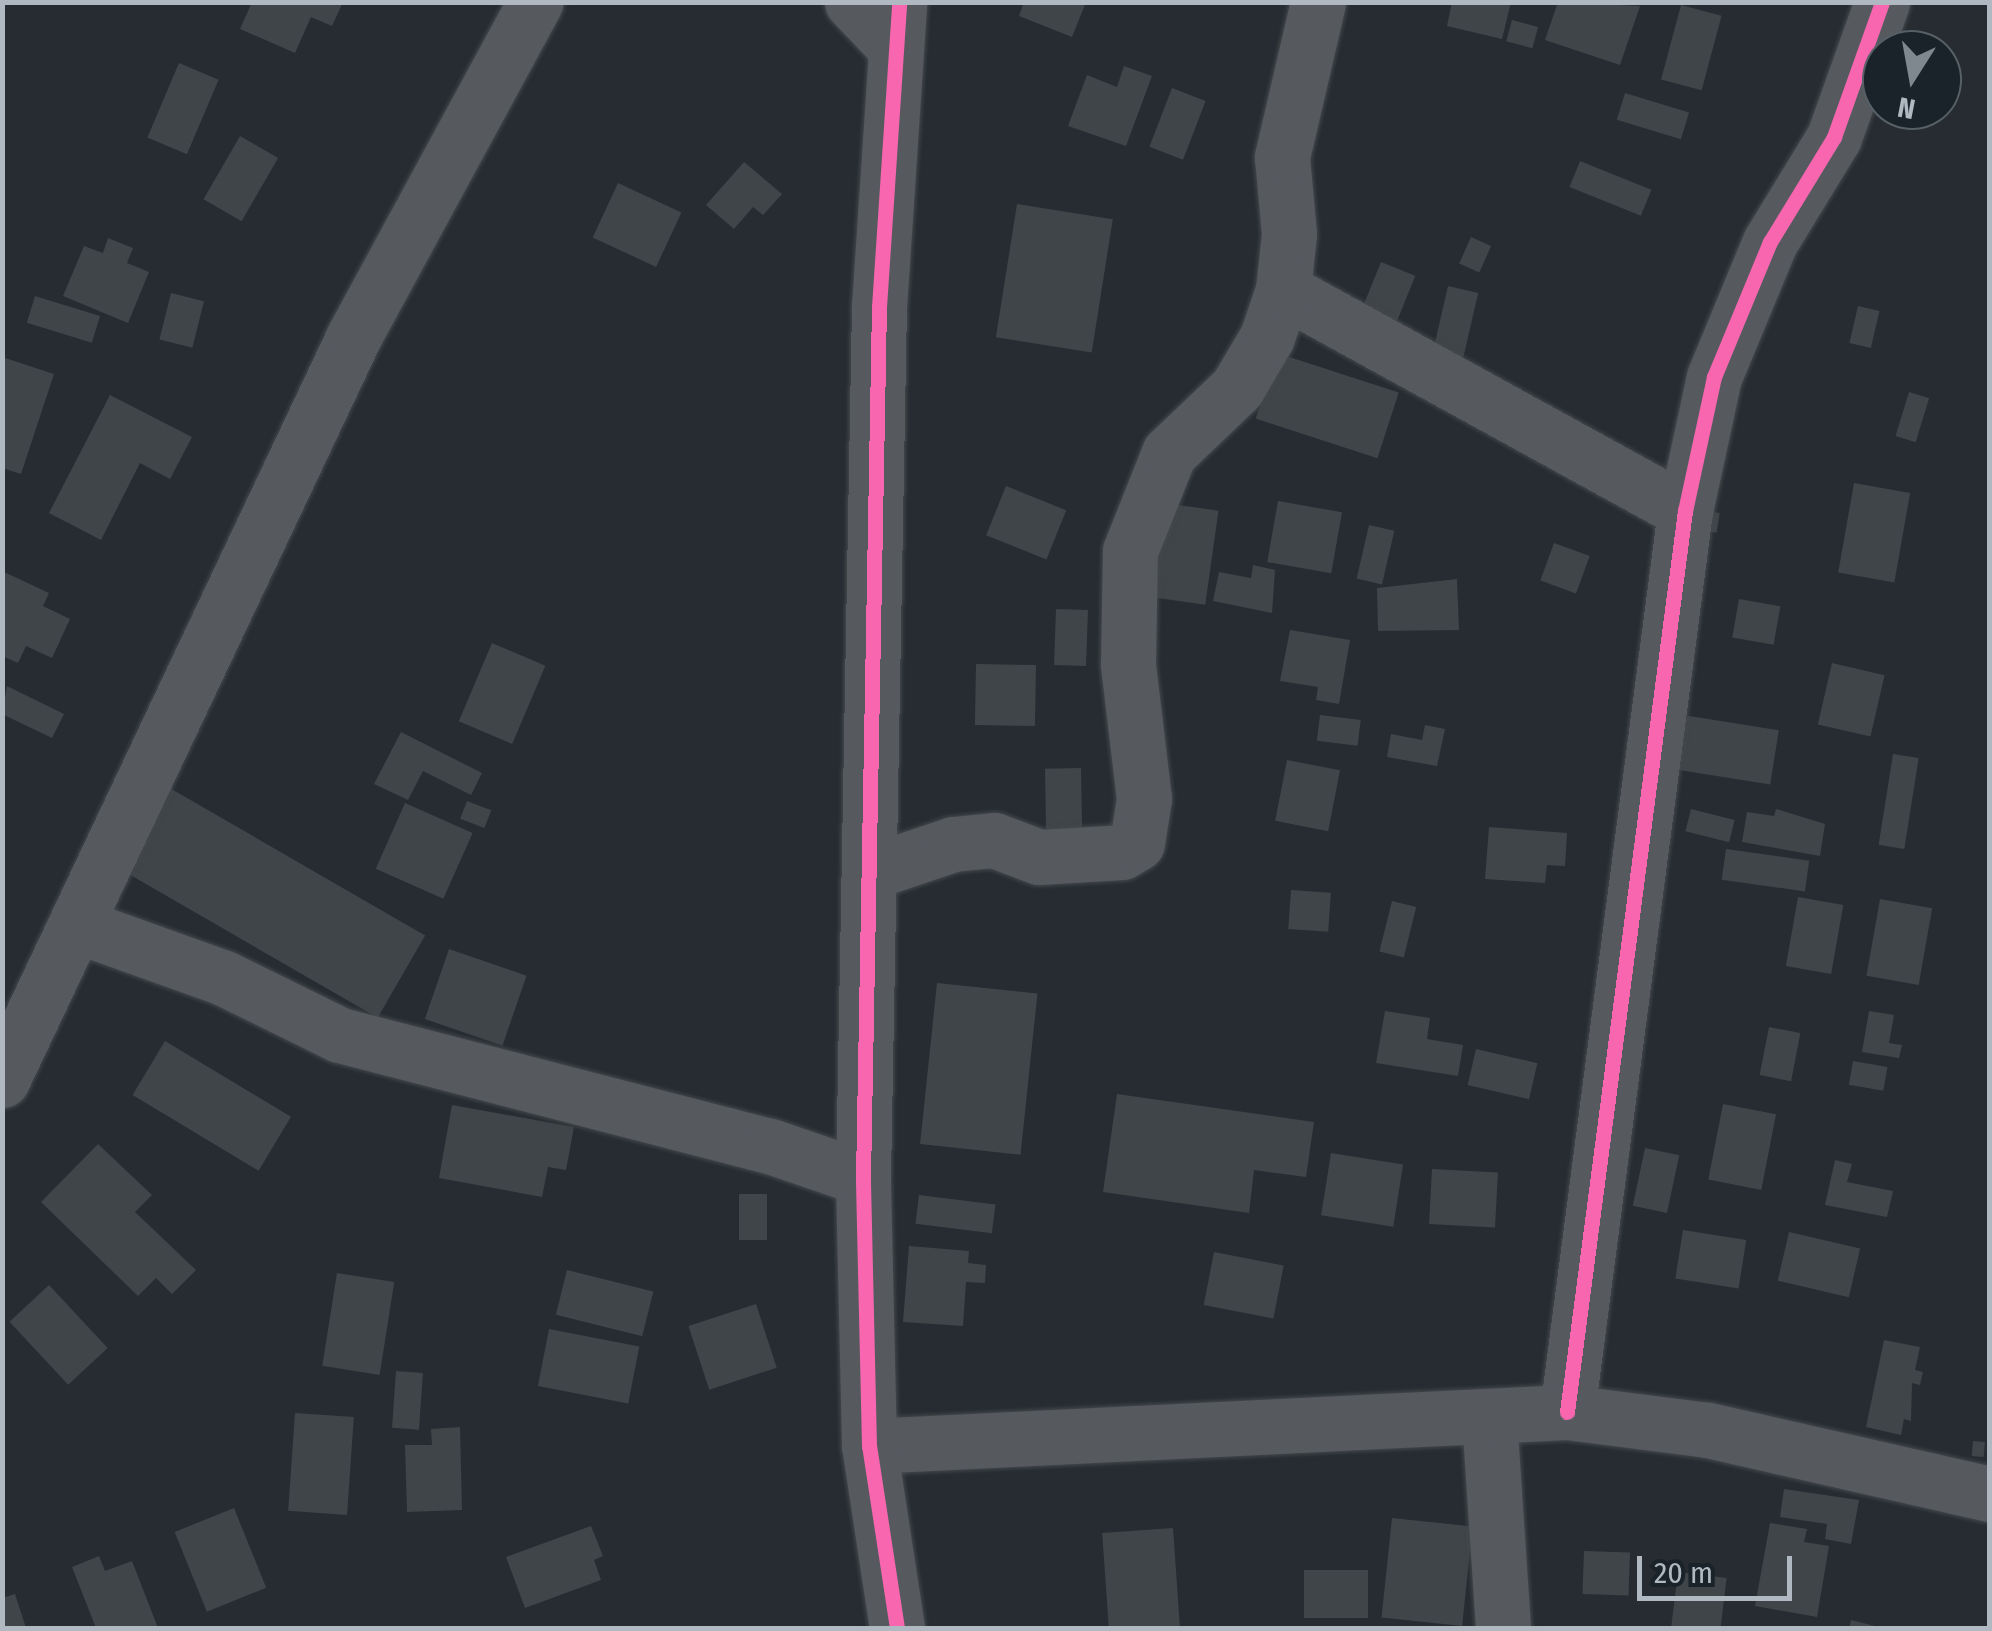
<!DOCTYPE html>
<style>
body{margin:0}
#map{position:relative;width:1992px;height:1631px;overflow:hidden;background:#262c31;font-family:"Fira Sans Condensed",sans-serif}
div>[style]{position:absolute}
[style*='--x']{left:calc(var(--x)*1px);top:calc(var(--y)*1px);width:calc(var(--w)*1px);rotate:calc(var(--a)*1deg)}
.building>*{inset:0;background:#404549;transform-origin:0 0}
.roads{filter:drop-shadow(0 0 2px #44484c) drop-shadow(0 0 2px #44484c)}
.minor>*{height:55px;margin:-27.5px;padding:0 27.5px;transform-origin:27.5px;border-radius:27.5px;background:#565a5f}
.cycleway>*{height:15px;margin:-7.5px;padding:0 7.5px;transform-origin:7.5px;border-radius:7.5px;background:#f766af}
span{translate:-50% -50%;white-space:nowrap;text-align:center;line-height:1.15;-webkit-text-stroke:8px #1b232a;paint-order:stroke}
.frame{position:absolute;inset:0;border:5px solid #b0b9c2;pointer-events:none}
.north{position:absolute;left:1862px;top:30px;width:100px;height:100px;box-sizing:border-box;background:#1b232a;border:2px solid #575f67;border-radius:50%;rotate:191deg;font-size:28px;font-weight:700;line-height:40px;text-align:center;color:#b0b9c2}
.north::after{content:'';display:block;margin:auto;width:35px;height:45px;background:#80888f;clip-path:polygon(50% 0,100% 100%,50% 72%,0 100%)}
.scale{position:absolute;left:1637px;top:1556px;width:155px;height:45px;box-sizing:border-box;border:5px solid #b0b9c2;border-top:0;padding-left:12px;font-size:30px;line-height:35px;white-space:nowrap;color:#b0b9c2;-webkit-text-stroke:8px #1b232a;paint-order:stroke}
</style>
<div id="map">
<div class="building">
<i style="clip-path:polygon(252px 2px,343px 2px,332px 26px,311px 17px,295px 53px,240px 29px)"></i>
<i style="clip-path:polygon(1024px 2px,1086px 2px,1072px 37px,1019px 16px)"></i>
<i style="clip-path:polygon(1452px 2px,1511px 2px,1502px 39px,1447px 26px)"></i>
<i style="clip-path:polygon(1558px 2px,1640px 6px,1620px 65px,1545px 40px)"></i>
<i style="left:1681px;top:5px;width:42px;height:77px;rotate:15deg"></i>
<i style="left:1512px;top:20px;width:27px;height:22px;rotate:15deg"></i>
<i style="left:179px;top:63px;width:43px;height:81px;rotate:23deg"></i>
<i style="clip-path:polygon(1124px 66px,1152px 76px,1126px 146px,1068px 126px,1087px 75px,1117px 87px)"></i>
<i style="left:1172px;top:88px;width:36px;height:63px;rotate:21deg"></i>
<i style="left:1625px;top:93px;width:67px;height:28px;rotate:17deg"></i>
<i style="left:240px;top:136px;width:44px;height:73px;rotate:30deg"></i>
<i style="left:1580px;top:161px;width:77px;height:28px;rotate:22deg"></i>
<i style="clip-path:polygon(744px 162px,782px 194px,763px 215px,753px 207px,734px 229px,706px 205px)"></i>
<i style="left:618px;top:183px;width:70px;height:60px;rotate:25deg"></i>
<i style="left:1017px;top:204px;width:97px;height:135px;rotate:9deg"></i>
<i style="left:1471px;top:237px;width:22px;height:29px;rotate:24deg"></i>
<i style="clip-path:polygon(108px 238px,133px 248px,127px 263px,149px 272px,128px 323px,63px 296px,84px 246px,103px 253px)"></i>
<i style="left:1381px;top:262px;width:37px;height:50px;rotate:22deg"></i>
<i style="left:1448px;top:286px;width:31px;height:73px;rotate:13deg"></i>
<i style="left:171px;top:293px;width:34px;height:48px;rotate:14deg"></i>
<i style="left:35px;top:296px;width:68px;height:28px;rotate:17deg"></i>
<i style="left:1858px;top:306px;width:22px;height:38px;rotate:13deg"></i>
<i style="left:1277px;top:353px;width:128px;height:69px;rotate:18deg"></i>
<i style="clip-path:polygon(2px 357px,54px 374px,21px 474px,2px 468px)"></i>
<i style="left:1909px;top:392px;width:21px;height:46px;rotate:17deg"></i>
<i style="clip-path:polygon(110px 395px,192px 437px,170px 479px,140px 463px,101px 540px,49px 513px)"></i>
<i style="left:1854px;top:483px;width:57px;height:91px;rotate:10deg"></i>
<i style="left:1006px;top:486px;width:65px;height:53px;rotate:22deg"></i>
<i style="left:1278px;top:501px;width:65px;height:62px;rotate:10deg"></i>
<i style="left:1164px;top:503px;width:55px;height:95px;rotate:8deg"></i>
<i style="left:1701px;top:510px;width:19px;height:20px;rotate:9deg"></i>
<i style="left:1369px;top:525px;width:26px;height:55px;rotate:13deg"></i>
<i style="left:1554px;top:543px;width:38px;height:40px;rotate:20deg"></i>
<i style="clip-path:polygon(1253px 565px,1275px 570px,1272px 613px,1213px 601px,1219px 572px,1251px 578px)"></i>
<i style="clip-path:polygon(2px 571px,49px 593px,43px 606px,70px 619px,52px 658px,26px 646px,18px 663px,2px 656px)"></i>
<i style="clip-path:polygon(1457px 579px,1459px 630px,1378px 631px,1377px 588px)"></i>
<i style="left:1739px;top:599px;width:42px;height:39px;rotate:10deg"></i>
<i style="left:1056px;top:609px;width:32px;height:56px;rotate:2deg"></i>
<i style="clip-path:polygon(1290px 630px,1350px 640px,1339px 704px,1316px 700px,1318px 687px,1280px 681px)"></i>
<i style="left:492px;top:643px;width:58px;height:85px;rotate:23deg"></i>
<i style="left:1832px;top:663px;width:54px;height:63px;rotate:13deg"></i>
<i style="left:976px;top:664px;width:60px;height:61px;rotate:1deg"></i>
<i style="clip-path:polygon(7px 686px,64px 714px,52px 738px,2px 714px)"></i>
<i style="left:1320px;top:715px;width:41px;height:26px;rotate:7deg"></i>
<i style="left:1683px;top:715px;width:97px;height:55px;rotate:9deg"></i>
<i style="clip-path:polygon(1425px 725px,1445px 729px,1437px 766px,1387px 757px,1391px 734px,1422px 740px)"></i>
<i style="clip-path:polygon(401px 732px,482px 773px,471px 795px,423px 771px,408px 800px,374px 784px)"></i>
<i style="left:1893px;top:754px;width:26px;height:92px;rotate:9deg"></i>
<i style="left:1287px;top:760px;width:54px;height:62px;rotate:11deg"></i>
<i style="left:1081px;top:768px;width:77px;height:36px;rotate:89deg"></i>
<i style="left:161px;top:783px;width:305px;height:95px;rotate:30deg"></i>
<i style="left:467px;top:801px;width:26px;height:19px;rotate:21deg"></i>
<i style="left:405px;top:803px;width:74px;height:72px;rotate:24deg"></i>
<i style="left:1691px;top:809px;width:45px;height:23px;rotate:14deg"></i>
<i style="clip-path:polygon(1776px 809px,1825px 824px,1820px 856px,1742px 842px,1747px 812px,1774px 816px)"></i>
<i style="clip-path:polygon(1489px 827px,1567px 833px,1565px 866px,1547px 865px,1545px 883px,1485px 879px)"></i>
<i style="left:1726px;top:849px;width:84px;height:31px;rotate:8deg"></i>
<i style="left:1291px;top:890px;width:40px;height:39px;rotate:4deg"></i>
<i style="left:1798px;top:897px;width:46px;height:70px;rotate:10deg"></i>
<i style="left:1880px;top:899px;width:53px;height:78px;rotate:10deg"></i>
<i style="left:1392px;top:901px;width:25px;height:52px;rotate:14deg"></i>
<i style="left:449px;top:949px;width:82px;height:74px;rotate:19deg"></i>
<i style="left:937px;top:983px;width:101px;height:162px;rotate:6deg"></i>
<i style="clip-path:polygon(1385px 1011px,1430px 1018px,1427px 1039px,1463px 1045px,1458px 1076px,1376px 1063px)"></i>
<i style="clip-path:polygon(1869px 1011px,1894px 1015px,1889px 1043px,1902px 1045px,1899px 1058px,1862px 1052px)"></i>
<i style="left:1769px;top:1027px;width:32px;height:49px;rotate:11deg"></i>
<i style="left:165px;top:1041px;width:147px;height:63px;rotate:31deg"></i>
<i style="left:1476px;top:1049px;width:63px;height:37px;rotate:13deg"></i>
<i style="left:1853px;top:1061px;width:35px;height:24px;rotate:10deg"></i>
<i style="clip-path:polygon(1117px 1094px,1314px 1122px,1306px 1177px,1254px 1170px,1249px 1213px,1103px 1192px)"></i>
<i style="left:1723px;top:1104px;width:54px;height:77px;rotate:11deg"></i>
<i style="clip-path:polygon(452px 1105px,574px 1127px,566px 1170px,548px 1167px,542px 1197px,439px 1178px)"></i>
<i style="clip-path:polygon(98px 1144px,152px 1195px,135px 1212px,196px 1270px,172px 1294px,156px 1278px,138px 1296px,41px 1202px)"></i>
<i style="left:1645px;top:1148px;width:35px;height:59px;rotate:12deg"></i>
<i style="left:1331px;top:1153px;width:73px;height:63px;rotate:9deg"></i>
<i style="clip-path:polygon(1835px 1160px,1852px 1164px,1847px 1182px,1893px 1191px,1887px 1217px,1825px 1205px)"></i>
<i style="left:1432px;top:1169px;width:66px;height:55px;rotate:3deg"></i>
<i style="left:739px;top:1194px;width:28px;height:46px"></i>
<i style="left:919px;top:1195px;width:77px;height:29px;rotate:7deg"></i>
<i style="left:1683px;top:1230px;width:64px;height:49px;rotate:9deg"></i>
<i style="left:1789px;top:1232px;width:73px;height:50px;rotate:13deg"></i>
<i style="clip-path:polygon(909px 1246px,969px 1251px,968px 1263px,986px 1265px,985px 1283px,966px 1282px,963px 1326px,903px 1322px)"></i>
<i style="left:1214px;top:1252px;width:71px;height:54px;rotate:11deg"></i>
<i style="left:567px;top:1270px;width:89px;height:46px;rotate:14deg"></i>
<i style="left:337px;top:1273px;width:58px;height:94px;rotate:9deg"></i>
<i style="left:49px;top:1285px;width:86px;height:54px;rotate:47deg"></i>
<i style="left:756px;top:1304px;width:67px;height:71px;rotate:72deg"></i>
<i style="left:549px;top:1329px;width:92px;height:58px;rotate:11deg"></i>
<i style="clip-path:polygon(1884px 1340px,1920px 1347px,1915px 1370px,1923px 1372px,1920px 1385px,1912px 1383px,1911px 1421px,1904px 1419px,1901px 1435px,1866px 1427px)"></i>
<i style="left:396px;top:1371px;width:27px;height:57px;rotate:4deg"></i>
<i style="left:295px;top:1413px;width:59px;height:98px;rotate:4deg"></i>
<i style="clip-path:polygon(460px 1427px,462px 1510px,407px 1512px,405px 1445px,432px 1445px,431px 1429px)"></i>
<i style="left:1973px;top:1441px;width:12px;height:15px;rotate:5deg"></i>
<i style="clip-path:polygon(1784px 1489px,1859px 1500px,1851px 1544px,1825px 1539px,1827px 1524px,1780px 1517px)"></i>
<i style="left:234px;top:1508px;width:86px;height:64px;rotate:68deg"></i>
<i style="left:1392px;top:1518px;width:81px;height:100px;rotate:6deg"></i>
<i style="clip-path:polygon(1770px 1523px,1807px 1529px,1804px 1542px,1829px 1546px,1817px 1617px,1755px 1606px)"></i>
<i style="clip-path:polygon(591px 1526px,603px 1556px,594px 1560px,601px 1580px,525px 1608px,506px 1557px)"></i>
<i style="left:1173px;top:1528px;width:100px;height:71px;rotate:86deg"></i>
<i style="left:1584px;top:1551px;width:46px;height:43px;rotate:2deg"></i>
<i style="clip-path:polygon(99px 1556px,105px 1571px,132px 1561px,158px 1628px,96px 1628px,72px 1567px)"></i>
<i style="left:1304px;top:1570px;width:64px;height:48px"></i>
<i style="left:1678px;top:1572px;width:49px;height:57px;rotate:7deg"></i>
<i style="clip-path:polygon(15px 1594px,26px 1628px,2px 1628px,2px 1598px)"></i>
<i style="clip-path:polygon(1851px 1620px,1879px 1627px,1879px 1628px,1849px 1628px)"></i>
</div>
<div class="roads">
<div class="minor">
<i style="--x:852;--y:2;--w:62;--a:46.3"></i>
<i style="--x:1283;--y:290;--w:459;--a:28.8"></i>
<i style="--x:873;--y:871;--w:84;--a:-18.6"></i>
<i style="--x:953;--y:844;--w:41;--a:-5.6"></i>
<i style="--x:994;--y:840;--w:48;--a:20.7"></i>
<i style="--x:1039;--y:857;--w:83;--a:-3.4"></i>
<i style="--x:1122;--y:852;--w:17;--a:-31"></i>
<i style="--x:1137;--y:843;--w:45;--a:-81"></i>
<i style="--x:1144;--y:799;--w:136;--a:-96.8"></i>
<i style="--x:1128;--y:664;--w:113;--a:-89"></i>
<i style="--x:1130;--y:551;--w:105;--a:-68.3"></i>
<i style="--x:1169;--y:453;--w:94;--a:-43.7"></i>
<i style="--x:1237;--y:388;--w:59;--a:-59.5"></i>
<i style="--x:1267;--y:337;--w:50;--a:-71.2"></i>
<i style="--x:1283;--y:290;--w:56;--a:-83.9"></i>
<i style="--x:1289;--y:234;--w:77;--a:-95.2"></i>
<i style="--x:1282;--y:157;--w:159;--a:-76.9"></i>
<i style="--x:76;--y:925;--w:157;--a:19.7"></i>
<i style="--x:224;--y:978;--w:129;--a:26.2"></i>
<i style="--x:340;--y:1035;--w:444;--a:14.5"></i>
<i style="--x:770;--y:1146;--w:98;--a:19"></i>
<i style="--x:2;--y:1080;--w:823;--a:-64.68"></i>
<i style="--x:354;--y:336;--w:380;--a:-61.5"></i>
<i style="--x:1567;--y:1412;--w:909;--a:-82.54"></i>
<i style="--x:1685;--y:511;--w:137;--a:-77.8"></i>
<i style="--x:1714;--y:377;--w:146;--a:-67.5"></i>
<i style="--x:1770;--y:242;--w:123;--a:-58.6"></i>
<i style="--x:1834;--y:137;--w:143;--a:-70.4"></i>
<i style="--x:1489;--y:1417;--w:211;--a:86.2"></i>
<i style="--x:869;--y:1446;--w:699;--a:-2.79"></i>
<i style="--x:1567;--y:1412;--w:142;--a:7.3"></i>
<i style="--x:1708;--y:1430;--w:289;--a:12.8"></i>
<i style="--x:897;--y:1628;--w:184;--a:-98.7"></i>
<i style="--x:869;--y:1446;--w:268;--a:-91.3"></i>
<i style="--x:863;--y:1178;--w:871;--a:-88.95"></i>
<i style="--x:879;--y:307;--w:306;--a:-86.2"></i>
</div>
</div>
<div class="cycleway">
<i style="--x:1567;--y:1412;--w:909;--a:-82.54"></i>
<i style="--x:1685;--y:511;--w:137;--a:-77.8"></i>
<i style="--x:1714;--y:377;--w:146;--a:-67.5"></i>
<i style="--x:1770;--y:242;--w:123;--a:-58.6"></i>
<i style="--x:1834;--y:137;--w:143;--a:-70.4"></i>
<i style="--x:897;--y:1628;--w:184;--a:-98.7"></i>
<i style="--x:869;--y:1446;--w:268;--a:-91.3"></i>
<i style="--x:863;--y:1178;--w:871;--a:-88.95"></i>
<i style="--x:879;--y:307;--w:306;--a:-86.2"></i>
</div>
<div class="frame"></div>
<div class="north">N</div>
<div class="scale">20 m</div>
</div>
